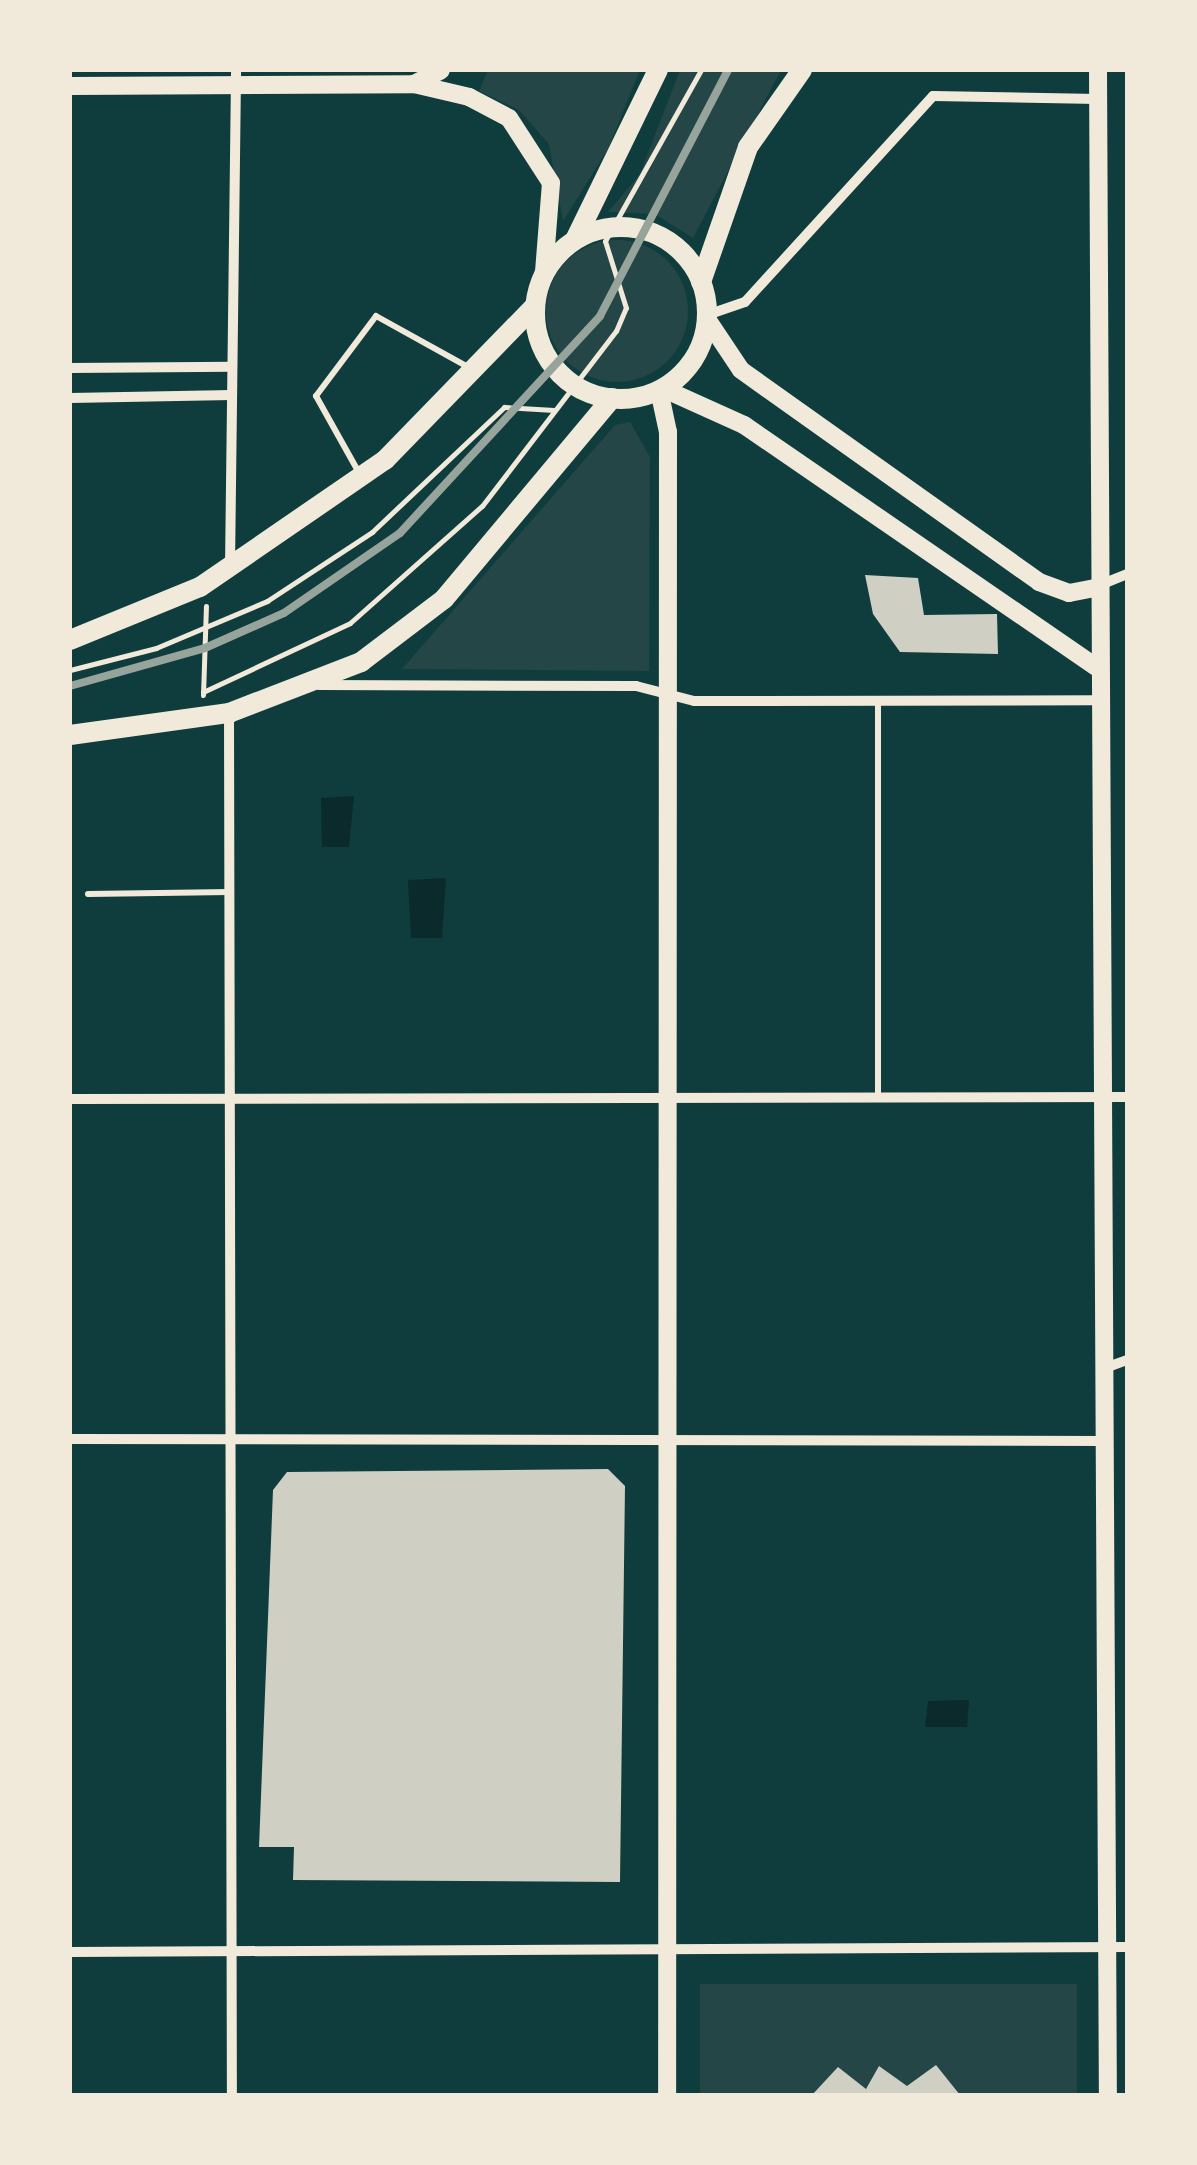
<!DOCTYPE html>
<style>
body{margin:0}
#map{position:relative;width:1197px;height:2165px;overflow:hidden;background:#0f3d3e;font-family:Arial,sans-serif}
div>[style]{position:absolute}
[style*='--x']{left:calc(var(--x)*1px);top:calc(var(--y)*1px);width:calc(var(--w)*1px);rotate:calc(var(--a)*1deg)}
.green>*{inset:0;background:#244646;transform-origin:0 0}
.round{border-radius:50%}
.water>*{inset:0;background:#0a2a2b}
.building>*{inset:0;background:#cfcfc3}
.path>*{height:5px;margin:-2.5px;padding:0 2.5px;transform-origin:2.5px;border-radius:2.5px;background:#f1e9da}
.service>*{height:6px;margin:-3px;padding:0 3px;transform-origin:3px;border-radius:3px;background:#f1e9da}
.minor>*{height:10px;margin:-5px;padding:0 5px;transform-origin:5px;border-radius:5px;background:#f1e9da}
.tertiary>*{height:18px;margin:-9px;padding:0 9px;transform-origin:9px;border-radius:9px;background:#f1e9da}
.secondary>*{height:18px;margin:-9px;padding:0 9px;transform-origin:9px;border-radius:9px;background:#f1e9da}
.primary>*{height:20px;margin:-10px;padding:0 10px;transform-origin:10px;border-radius:10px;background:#f1e9da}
.primary>.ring{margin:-10px;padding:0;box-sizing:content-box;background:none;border:20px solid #f1e9da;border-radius:50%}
.rail>*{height:8px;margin:-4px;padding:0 4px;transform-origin:4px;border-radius:4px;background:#97a49c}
span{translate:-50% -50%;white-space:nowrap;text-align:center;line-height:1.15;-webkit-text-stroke:10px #f1e9da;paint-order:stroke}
.frame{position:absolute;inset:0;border:72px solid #f1e9da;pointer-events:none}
</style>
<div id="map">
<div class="green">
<i style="clip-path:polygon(488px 70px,640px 70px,608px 149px,563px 221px,549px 144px,519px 110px,479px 91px)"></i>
<i style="clip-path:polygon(680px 70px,781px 70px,693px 238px,655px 214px,608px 212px,640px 174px)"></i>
<i class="round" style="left:546px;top:240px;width:142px;height:142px"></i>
<i style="clip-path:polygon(630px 422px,650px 457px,649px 671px,402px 669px,615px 425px)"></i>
<i style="left:700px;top:1984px;width:377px;height:111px"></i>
</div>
<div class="water">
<i style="clip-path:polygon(354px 796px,349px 847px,322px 847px,321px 798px)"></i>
<i style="clip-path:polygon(446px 878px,442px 938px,411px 938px,408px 880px)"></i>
<i style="clip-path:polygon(969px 1700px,967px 1727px,925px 1727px,928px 1701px)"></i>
</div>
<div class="building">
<i style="clip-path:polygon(865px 575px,918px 578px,924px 615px,997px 614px,998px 654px,900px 652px,873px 614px)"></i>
<i style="clip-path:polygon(608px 1469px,625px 1486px,620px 1882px,293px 1880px,294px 1847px,259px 1847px,273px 1490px,287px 1472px)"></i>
<i style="clip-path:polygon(936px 2065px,960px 2095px,812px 2095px,838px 2067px,866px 2089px,879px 2066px,907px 2086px)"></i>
</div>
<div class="path">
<i style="--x:70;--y:670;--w:89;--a:-14.3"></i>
<i style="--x:156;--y:648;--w:121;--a:-22.9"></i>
<i style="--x:267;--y:601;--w:126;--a:-33.3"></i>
<i style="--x:372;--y:532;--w:182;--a:-43.4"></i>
<i style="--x:504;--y:407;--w:50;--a:3.4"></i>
<i style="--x:203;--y:692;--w:162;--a:-25.1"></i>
<i style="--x:350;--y:623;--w:176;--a:-41.6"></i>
<i style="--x:482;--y:506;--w:220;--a:-52.6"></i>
<i style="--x:616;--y:331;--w:25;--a:-67"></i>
<i style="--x:626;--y:308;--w:70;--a:-107.4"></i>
<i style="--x:605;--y:241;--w:196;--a:-60.7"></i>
<i style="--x:203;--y:695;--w:89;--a:-88.1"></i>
</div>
<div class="service">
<i style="--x:358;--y:471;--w:86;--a:-119.2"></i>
<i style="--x:316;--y:396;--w:100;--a:-53.1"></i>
<i style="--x:376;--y:316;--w:105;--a:29"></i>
<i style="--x:878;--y:702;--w:397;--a:90"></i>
<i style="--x:88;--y:894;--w:142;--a:-0.8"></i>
</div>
<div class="minor">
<i style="--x:707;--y:315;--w:40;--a:-18.9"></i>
<i style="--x:745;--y:302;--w:279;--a:-47.6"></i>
<i style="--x:933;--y:96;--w:165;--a:1"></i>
<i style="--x:70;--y:368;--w:162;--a:-0.4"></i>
<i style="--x:70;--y:398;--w:162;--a:-1.1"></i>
<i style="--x:230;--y:567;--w:497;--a:-89.3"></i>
<i style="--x:1100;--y:585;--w:29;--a:-22"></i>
<i style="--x:319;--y:685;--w:317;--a:0.2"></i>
<i style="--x:636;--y:686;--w:60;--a:14.5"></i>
<i style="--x:694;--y:701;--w:402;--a:-0.1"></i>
<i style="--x:229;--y:714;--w:1381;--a:89.88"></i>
<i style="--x:70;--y:1099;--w:1057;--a:-0.11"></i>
<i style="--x:1105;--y:1368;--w:23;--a:-20"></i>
<i style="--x:70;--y:1439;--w:1035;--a:0.11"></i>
<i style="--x:70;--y:1952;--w:1057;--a:-0.27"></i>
</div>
<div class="tertiary">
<i style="--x:1098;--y:70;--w:2025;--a:89.72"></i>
<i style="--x:414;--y:84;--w:30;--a:-27"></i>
<i style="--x:70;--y:86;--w:344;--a:-0.3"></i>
<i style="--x:414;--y:84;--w:57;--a:13.3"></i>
<i style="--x:469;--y:97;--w:45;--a:27.7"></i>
<i style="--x:509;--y:118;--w:77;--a:57.1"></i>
<i style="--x:551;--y:183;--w:89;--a:94.5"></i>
<i style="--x:707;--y:319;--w:61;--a:56.3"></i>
<i style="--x:741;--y:370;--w:366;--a:35.4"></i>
<i style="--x:1039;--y:582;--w:32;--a:20"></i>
<i style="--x:1069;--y:593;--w:25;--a:-11"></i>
<i style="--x:662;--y:388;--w:90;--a:24.3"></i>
<i style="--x:744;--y:425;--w:427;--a:34.5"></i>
</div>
<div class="secondary">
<i style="--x:659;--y:390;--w:43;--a:77.9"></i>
<i style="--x:668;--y:432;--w:1663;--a:90.03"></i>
</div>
<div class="primary">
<i class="ring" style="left:535px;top:227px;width:152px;height:152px"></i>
<i style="--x:576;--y:238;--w:187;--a:-64"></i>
<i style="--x:701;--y:282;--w:143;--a:-70.8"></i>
<i style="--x:748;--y:147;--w:94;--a:-55"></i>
<i style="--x:70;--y:640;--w:140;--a:-22.2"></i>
<i style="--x:200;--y:587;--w:224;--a:-34.5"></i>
<i style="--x:385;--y:460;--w:215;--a:-45.8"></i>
<i style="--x:70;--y:735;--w:161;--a:-7.9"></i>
<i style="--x:229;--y:713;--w:142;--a:-21.1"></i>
<i style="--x:361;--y:662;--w:104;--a:-37.2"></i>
<i style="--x:444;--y:599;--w:262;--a:-50.1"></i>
</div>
<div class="rail">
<i style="--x:70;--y:686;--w:140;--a:-15.7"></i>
<i style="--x:205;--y:648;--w:86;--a:-23.9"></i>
<i style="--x:284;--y:613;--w:141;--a:-34.6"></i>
<i style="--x:400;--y:533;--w:295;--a:-47.3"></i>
<i style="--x:600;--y:316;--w:277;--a:-62.5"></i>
</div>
<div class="frame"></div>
</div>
